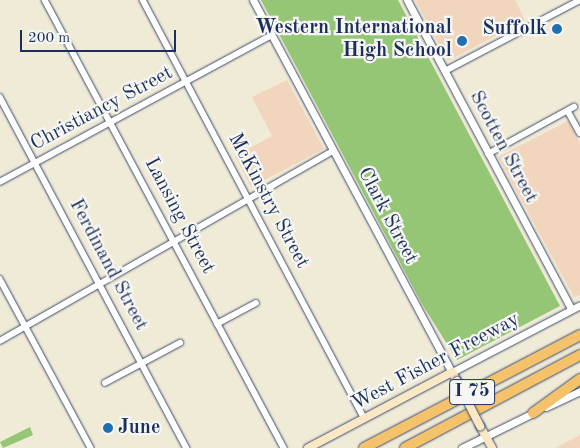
<!DOCTYPE html>
<style>
body{margin:0}
#map{position:relative;width:580px;height:448px;overflow:hidden;background:#f0ebd7;font-family:"Old Standard TT",serif}
div>[style]{position:absolute}
[style*='--x']{left:calc(var(--x)*1px);top:calc(var(--y)*1px);width:calc(var(--w)*1px);rotate:calc(var(--a)*1deg)}
.built>*{inset:0;background:#f1d5bd}
.green>*{inset:0;background:#94c676}
.roads{filter:drop-shadow(0 0 1px #3b4b70) drop-shadow(0 0 1px #3b4b70)}
.minor>*{height:5.5px;margin:-2.75px;padding:0 2.75px;transform-origin:2.75px;border-radius:2.75px;background:#fff}
.tertiary>*{height:7px;margin:-3.5px;padding:0 3.5px;transform-origin:3.5px;border-radius:3.5px;background:#fff}
.secondary>*{height:8px;margin:-4px;padding:0 4px;transform-origin:4px;border-radius:4px;background:#fae7c3}
.motorway>*{height:10px;margin:-5px;padding:0 5px;transform-origin:5px;border-radius:5px;background:#f3c26a}
.bridges{filter:drop-shadow(0 0 1px #3b4b70) drop-shadow(0 0 1px #3b4b70)}
.secondary-bridge>*{height:8px;margin:-4px;padding:0 4px;transform-origin:4px;border-radius:4px;background:#fae7c3}
.dots>*{width:14px;height:14px;translate:-50% -50%;box-sizing:border-box;border:2px solid #f6f6f2;border-radius:50%}
span{translate:-50% -50%;white-space:nowrap;text-align:center;line-height:1.15;-webkit-text-stroke:4.5px #f6f6f2;paint-order:stroke}
.shield-label span{padding:1px 4px;background:#f6f6f2;border:1px solid;border-radius:4px;-webkit-text-stroke-width:0}
.shield-label{font-size:19px;color:#1b2f5e;font-weight:700}
.poi-label{font-size:20px;color:#1b2f5e;font-weight:700}
.right{translate:-100% -50%;text-align:right}
.left{translate:0 -50%;text-align:left}
.street-label{font-size:20px;color:#1b2f5e}
.scale{position:absolute;left:20px;top:30px;width:156px;height:22px;box-sizing:border-box;border:2px solid #1b2f5e;border-top:0;padding-left:6px;font-size:15px;line-height:18px;white-space:nowrap;color:#1b2f5e;-webkit-text-stroke:4px #f6f6f2;paint-order:stroke}
</style>
<div id="map">
<div class="built">
<i style="clip-path:polygon(415px 0,515px 0,525px 20px,448px 61px)"></i>
<i style="clip-path:polygon(287px 80px,324px 149px,251px 187px,235px 156px,272px 136px,252px 97px)"></i>
<i style="clip-path:polygon(568px 121px,580px 143px,580px 295px,574px 297px,498px 157px)"></i>
<i style="clip-path:polygon(580px 435px,580px 448px,555px 448px)"></i>
</div>
<div class="green">
<i style="clip-path:polygon(261px 0,398px 0,560px 306px,457px 360px,422px 304px)"></i>
<i style="clip-path:polygon(30px 427px,33px 435px,3px 448px,0 442px)"></i>
</div>
<div class="roads">
<div class="minor">
<i style="--x:45;--y:0;--w:508;--a:61.92"></i>
<i style="--x:143;--y:0;--w:473;--a:62.1"></i>
<i style="--x:445;--y:71;--w:153;--a:-27.7"></i>
<i style="--x:0;--y:97;--w:398;--a:62"></i>
<i style="--x:568;--y:111;--w:25;--a:61"></i>
<i style="--x:488;--y:154;--w:98;--a:-28.7"></i>
<i style="--x:0;--y:182;--w:309;--a:-28.4"></i>
<i style="--x:0;--y:279;--w:192;--a:61.7"></i>
<i style="--x:217;--y:324;--w:44;--a:-28.3"></i>
<i style="--x:0;--y:341;--w:383;--a:-29.7"></i>
<i style="--x:105;--y:383;--w:85;--a:-28.1"></i>
</div>
<div class="tertiary">
<i style="--x:253;--y:0;--w:422;--a:61.9"></i>
<i style="--x:452;--y:372;--w:144;--a:-27.6"></i>
<i style="--x:407;--y:0;--w:350;--a:62"></i>
<i style="--x:546;--y:407;--w:38;--a:-25"></i>
<i style="--x:462;--y:448;--w:84;--a:-26.3"></i>
</div>
<div class="secondary">
<i style="--x:480;--y:426;--w:25;--a:61"></i>
<i style="--x:308;--y:448;--w:163;--a:-27.8"></i>
<i style="--x:452;--y:372;--w:10;--a:61"></i>
</div>
<div class="motorway">
<i style="--x:533;--y:413;--w:58;--a:-35.9"></i>
<i style="--x:364;--y:448;--w:244;--a:-27.6"></i>
<i style="--x:405;--y:448;--w:198;--a:-28"></i>
</div>
</div>
<div class="bridges">
<div class="secondary-bridge">
<i style="--x:457;--y:381;--w:51;--a:62.9"></i>
</div>
</div>
<div class="dots">
<i style="left:557px;top:29px;background:#1f6fb2"></i>
<i style="left:462px;top:41px;background:#1f6fb2"></i>
<i style="left:108px;top:428px;background:#1f6fb2"></i>
</div>
<div class="shield-label">
<span style="left:472px;top:392px">I 75</span>
</div>
<div class="poi-label">
<span class="right" style="left:452px;top:40px">Western International<br>High School</span>
<span class="right" style="left:547px;top:29px">Suffolk</span>
<span class="left" style="left:118px;top:428px">June</span>
</div>
<div class="street-label">
<span style="left:102px;top:109px;rotate:-28deg">Christiancy Street</span>
<span style="left:503px;top:147px;rotate:62deg">Scotten Street</span>
<span style="left:268px;top:201px;rotate:62deg">McKinstry Street</span>
<span style="left:179px;top:216px;rotate:62deg">Lansing Street</span>
<span style="left:387px;top:216px;rotate:62deg">Clark Street</span>
<span style="left:108px;top:265px;rotate:62deg">Ferdinand Street</span>
<span style="left:436px;top:362px;rotate:-28deg">West Fisher Freeway</span>
</div>
<div class="scale">200 m</div>
</div>
